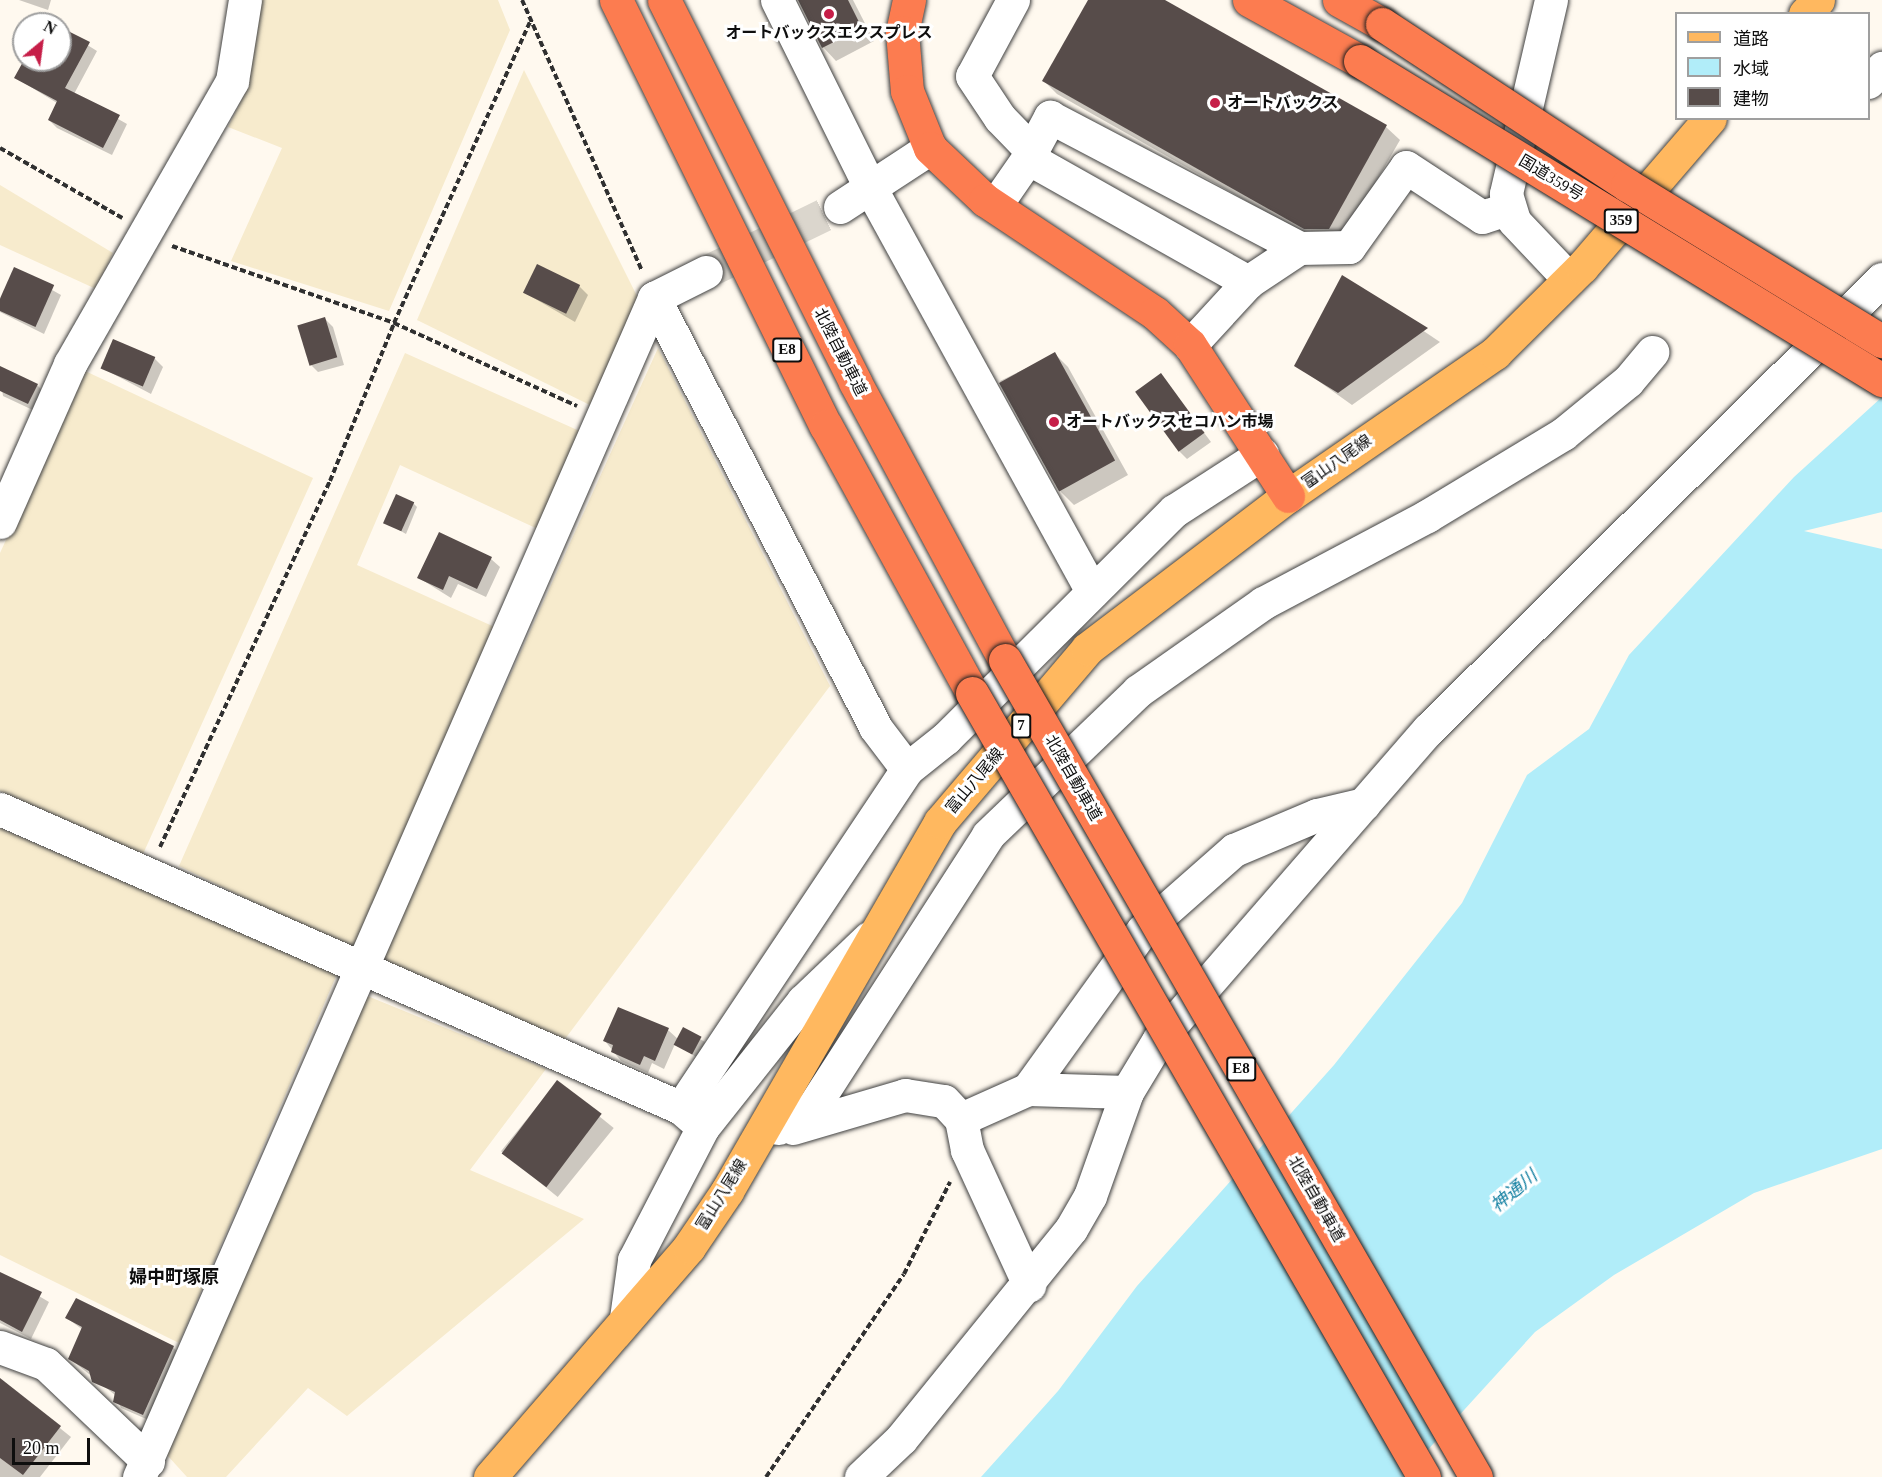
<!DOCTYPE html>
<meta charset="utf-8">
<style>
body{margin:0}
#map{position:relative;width:1882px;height:1477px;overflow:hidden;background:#fff9ef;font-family:"Times New Roman","Noto Sans JP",serif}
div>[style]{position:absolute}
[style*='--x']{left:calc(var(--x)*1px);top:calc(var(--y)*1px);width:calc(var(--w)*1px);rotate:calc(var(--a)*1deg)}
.farmland>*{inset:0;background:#f7ebcd}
.water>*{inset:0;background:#b1edf9}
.shadow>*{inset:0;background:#0003;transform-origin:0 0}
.building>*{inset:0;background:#574c4a;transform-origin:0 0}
.minor-tunnel>*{height:33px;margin-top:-16.5px;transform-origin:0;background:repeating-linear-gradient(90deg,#dbd6cd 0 33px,transparent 0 49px)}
.path>*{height:4px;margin-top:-2px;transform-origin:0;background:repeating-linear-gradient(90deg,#303030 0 6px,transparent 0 9px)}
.roads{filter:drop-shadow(0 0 2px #414141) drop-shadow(0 0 2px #414141)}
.minor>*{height:33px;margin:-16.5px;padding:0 16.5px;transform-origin:16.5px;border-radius:16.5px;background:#fff}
.major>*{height:33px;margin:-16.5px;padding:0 16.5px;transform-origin:16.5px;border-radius:16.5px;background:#ffb85f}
.highway>*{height:33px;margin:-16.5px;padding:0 16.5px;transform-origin:16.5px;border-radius:16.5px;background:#fc7c50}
.bridges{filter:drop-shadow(0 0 2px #1f1f1f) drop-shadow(0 0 2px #1f1f1f)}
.highway-bridge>*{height:33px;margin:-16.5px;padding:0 16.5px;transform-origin:16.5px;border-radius:16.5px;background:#fc7c50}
.dots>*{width:16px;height:16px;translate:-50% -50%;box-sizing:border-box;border:3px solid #fff;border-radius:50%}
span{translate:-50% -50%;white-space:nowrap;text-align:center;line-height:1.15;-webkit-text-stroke:6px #fff;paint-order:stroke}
.shield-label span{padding:2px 4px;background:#fff;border:2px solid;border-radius:4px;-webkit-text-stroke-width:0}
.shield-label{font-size:15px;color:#0e0e0e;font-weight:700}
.poi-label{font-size:16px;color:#0e0e0e;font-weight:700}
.left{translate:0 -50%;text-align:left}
.street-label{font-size:16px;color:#0e0e0e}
.water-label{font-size:18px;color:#107ea0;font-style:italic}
.neighbourhood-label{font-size:18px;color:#0e0e0e;font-weight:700}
.legend{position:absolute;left:1675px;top:12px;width:195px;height:108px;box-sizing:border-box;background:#fff;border:2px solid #9f9f9f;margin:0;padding:8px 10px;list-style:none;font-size:18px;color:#0e0e0e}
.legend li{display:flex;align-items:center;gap:12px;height:30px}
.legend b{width:30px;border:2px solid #9f9f9f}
.north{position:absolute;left:12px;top:12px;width:60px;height:60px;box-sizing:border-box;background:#fff;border:2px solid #9f9f9f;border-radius:50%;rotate:29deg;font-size:16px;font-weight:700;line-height:24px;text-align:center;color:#0e0e0e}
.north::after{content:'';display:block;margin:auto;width:21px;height:27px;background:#c61e48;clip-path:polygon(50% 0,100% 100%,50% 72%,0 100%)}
.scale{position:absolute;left:12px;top:1438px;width:78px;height:27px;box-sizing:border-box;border:3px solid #0e0e0e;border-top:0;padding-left:8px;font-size:18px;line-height:21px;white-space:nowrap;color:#0e0e0e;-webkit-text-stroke:4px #fff;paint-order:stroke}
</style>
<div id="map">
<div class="farmland">
<i style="clip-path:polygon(258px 0,498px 0,510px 30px,389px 311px,231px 261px,282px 148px,228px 127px,242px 99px)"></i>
<i style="clip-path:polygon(524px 70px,641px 304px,594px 407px,417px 320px)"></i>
<i style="clip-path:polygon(0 185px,113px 253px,96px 289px,0 245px)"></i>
<i style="clip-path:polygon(658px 348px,830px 686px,565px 1039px,379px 966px)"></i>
<i style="clip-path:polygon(405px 353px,584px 433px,540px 530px,400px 465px,357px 565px,499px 629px,353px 950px,179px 866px)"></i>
<i style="clip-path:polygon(83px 370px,313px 478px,143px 854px,0 791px,0 553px)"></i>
<i style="clip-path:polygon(0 828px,337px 974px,179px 1343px,0 1255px)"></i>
<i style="clip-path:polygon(365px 995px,546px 1069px,470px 1170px,584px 1219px,347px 1416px,308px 1388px,226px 1477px,187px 1477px,167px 1455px)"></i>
</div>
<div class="water">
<i style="clip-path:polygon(1882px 397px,1882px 512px,1804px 531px,1882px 549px,1882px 1149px,1754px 1193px,1614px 1275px,1535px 1332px,1403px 1477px,981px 1477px,1058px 1391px,1137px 1286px,1334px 1065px,1462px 903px,1527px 775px,1589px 729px,1629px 655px,1794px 477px)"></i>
</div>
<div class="shadow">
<i style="clip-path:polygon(19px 0,51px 0,48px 10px)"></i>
<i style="clip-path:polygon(799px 0,853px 0,874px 41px,836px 61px,823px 47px)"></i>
<i style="clip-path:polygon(1090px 0,1162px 0,1386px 127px,1400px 140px,1342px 241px,1319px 242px,1057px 94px,1044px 81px)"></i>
<i style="clip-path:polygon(60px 28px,97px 51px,74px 94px,127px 124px,112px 155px,57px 128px,49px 120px,57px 103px,16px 78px,26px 60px,60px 60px)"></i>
<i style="clip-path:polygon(15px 269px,61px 295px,44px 334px,0 312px)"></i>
<i style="clip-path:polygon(1343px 277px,1440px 342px,1352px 405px,1296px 365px)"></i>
<i style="clip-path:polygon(579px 286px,588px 295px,575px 322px,525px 293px)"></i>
<i style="clip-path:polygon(325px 319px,333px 327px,344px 365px,318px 372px,310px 364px)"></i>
<i style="clip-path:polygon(1055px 354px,1068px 367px,1128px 475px,1074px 505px,1061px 492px,1000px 381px)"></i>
<i style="clip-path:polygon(154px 358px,163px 367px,151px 394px,102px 368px)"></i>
<i style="clip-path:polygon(0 375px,37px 385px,46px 394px,37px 412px,3px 396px)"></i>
<i style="clip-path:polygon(1161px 375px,1211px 442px,1187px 459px,1179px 451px)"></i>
<i style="clip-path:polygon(413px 503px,417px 507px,406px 534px,385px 522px)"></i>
<i style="clip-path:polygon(491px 559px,500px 567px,486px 597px,458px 584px,451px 598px,419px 578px)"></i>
<i style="clip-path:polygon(683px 1029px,705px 1042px,698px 1058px,675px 1044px,664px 1069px,652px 1063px,648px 1073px,621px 1061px,605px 1041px,668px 1030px,679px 1040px)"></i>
<i style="left:557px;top:1082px;width:73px;height:89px;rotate:39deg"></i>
<i style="clip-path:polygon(0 1273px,49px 1302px,31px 1339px,0 1323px)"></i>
<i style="clip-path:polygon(67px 1318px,173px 1347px,180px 1355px,151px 1421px,121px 1408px,115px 1395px,69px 1358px,83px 1330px)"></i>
<i style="clip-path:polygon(0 1380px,71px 1437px,40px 1477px,0 1477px)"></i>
</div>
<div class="building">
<i style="clip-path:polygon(798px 0,848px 0,862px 28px,822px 48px)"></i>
<i style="clip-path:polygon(1088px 0,1165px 0,1387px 125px,1329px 229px,1304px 229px,1042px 81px)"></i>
<i style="clip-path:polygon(60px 27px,90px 42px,65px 88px,120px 115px,103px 148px,48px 120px,57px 101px,14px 78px,24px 60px,60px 60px)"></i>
<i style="left:537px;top:264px;width:48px;height:32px;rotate:26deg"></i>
<i style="left:14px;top:267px;width:44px;height:46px;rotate:24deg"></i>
<i style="clip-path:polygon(1342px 275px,1428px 328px,1338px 393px,1294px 366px)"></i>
<i style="left:325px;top:317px;width:42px;height:29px;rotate:73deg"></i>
<i style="left:113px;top:339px;width:46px;height:32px;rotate:23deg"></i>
<i style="left:1055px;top:352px;width:124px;height:64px;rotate:61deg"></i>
<i style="clip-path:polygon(0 366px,38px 384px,28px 404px,0 391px)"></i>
<i style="left:1161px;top:373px;width:74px;height:32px;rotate:54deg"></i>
<i style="left:396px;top:494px;width:20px;height:32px;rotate:24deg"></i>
<i style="clip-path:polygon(439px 532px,492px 557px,477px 589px,449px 576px,443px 590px,417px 578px)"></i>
<i style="clip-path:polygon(618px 1007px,669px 1028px,655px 1061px,644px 1056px,640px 1065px,611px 1052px,613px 1045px,603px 1041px)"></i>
<i style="left:683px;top:1027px;width:21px;height:20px;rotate:28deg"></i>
<i style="left:557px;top:1080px;width:56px;height:92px;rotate:37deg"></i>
<i style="clip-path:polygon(0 1272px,42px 1292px,22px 1332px,0 1320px)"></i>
<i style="clip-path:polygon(76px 1298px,174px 1346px,143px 1415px,113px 1402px,115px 1392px,92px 1382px,89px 1371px,68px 1359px,82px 1327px,65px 1318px)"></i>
<i style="clip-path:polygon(0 1378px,61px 1426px,23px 1475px,0 1458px)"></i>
</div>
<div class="minor-tunnel">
<i style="--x:706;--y:272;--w:149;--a:-25.9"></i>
</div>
<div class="path">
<i style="--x:522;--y:0;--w:296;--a:66.1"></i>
<i style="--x:0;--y:148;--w:141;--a:29.8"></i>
<i style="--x:172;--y:246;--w:235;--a:19.1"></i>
<i style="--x:394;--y:323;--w:201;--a:24.4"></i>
<i style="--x:160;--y:847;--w:404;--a:-65.1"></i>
<i style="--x:330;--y:481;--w:170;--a:-67.9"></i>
<i style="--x:394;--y:323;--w:330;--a:-65.7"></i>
<i style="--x:766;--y:1477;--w:245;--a:-55.8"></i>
<i style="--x:904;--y:1274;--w:103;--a:-63.4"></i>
</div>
<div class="roads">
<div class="minor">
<i style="--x:777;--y:0;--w:213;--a:63.6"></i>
<i style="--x:872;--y:191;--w:457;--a:61.2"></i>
<i style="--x:1013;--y:0;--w:86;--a:118.3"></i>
<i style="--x:972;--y:76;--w:50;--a:56.3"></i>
<i style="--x:1000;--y:118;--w:46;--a:45.9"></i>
<i style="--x:1551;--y:0;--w:199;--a:103.1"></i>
<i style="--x:1506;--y:194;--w:28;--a:73"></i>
<i style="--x:1514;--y:221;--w:80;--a:46.5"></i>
<i style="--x:1868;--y:82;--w:20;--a:-45"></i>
<i style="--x:1028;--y:158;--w:47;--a:-61.8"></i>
<i style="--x:1050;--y:117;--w:281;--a:27.7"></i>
<i style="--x:1299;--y:248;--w:61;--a:146.3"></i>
<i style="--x:1248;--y:282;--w:86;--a:132.6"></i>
<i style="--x:1001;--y:197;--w:47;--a:-55.3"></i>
<i style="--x:1028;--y:158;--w:253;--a:29.4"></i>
<i style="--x:840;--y:207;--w:108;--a:-33.2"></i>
<i style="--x:1299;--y:248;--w:50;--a:-1.1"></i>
<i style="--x:1349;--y:247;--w:98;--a:-54.5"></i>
<i style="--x:1406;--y:167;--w:91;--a:33.3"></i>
<i style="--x:1482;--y:217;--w:29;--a:-18"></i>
<i style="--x:654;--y:298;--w:483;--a:62.7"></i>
<i style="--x:875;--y:727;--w:53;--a:52.7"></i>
<i style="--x:907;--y:769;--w:50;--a:-38.5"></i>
<i style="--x:946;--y:738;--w:322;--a:-44.9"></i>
<i style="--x:1174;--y:511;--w:105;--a:-32.9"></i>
<i style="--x:0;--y:522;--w:173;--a:-66.1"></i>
<i style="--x:70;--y:364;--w:326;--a:-60.2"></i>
<i style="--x:232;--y:81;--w:82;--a:-80.9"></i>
<i style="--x:0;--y:809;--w:744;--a:23.7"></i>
<i style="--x:681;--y:1108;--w:29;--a:41"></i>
<i style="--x:1028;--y:1089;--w:195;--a:-54.2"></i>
<i style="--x:1142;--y:931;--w:123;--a:-41.4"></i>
<i style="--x:1234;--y:850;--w:90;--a:-22.9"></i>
<i style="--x:1317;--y:815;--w:48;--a:-13.2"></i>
<i style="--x:681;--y:1108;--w:407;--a:-56.3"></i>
<i style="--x:961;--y:1119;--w:73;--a:-24.1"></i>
<i style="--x:1028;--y:1089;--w:99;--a:1.7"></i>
<i style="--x:778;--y:1128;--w:41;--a:-31"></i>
<i style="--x:813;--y:1107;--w:323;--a:-57.2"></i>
<i style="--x:988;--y:835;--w:208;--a:-43.8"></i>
<i style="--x:1138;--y:691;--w:153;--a:-35.1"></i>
<i style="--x:1263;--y:603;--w:186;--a:-27.9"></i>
<i style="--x:1427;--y:516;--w:159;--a:-31.1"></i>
<i style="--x:1563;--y:434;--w:84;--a:-39.2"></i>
<i style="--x:1628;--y:381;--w:38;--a:-50"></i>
<i style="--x:793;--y:1128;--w:117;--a:-16.4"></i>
<i style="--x:905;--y:1095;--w:39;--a:9"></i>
<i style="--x:944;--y:1101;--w:25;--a:47"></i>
<i style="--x:961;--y:1119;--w:32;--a:79"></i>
<i style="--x:967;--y:1150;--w:149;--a:65.3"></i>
<i style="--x:626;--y:1318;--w:59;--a:-82.1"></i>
<i style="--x:634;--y:1260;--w:150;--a:-62.6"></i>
<i style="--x:703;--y:1127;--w:161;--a:-51.6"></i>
<i style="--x:803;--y:1001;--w:91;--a:-43.7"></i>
<i style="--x:0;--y:1347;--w:49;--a:20.3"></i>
<i style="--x:46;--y:1364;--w:141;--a:43.6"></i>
<i style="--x:139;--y:1477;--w:1287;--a:-66.4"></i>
<i style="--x:654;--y:298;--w:58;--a:-26.6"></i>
<i style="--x:861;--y:1477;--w:55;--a:-43.5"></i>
<i style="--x:901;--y:1439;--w:270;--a:-51"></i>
<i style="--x:1071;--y:1229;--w:38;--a:-60"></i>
<i style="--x:1090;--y:1196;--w:110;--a:-70.4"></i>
<i style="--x:1127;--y:1092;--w:62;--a:-58.9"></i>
<i style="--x:1159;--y:1039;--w:410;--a:-49"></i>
<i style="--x:1428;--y:730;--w:640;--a:-44.81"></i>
</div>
<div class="major">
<i style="--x:1805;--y:14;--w:19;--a:-47"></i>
<i style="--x:490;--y:1477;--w:304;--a:-49.1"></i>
<i style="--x:689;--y:1247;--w:68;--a:-55.8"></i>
<i style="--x:727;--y:1191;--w:426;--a:-60"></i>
<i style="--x:940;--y:822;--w:227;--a:-49.6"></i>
<i style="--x:1087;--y:649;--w:253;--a:-37.3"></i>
<i style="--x:1288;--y:496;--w:252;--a:-34.6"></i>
<i style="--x:1495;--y:353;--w:122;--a:-44.7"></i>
<i style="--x:1582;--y:267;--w:196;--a:-49.3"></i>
</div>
<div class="highway">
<i style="--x:616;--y:0;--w:475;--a:63.8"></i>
<i style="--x:826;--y:426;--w:304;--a:61.3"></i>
<i style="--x:664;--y:0;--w:427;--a:63.4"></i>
<i style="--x:855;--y:382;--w:316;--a:61.7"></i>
<i style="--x:909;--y:0;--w:33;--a:102"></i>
<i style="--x:902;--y:32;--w:59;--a:85.2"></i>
<i style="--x:907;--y:91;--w:61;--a:68"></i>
<i style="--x:930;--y:148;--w:76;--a:43.4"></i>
<i style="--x:985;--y:200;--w:204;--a:33.6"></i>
<i style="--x:1155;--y:313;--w:47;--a:42.4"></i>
<i style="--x:1190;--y:345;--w:180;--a:57"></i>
<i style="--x:1249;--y:0;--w:127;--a:28.8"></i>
<i style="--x:1339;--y:0;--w:49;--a:29.2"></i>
</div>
</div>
<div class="bridges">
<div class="highway-bridge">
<i style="--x:1382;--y:24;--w:293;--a:33.3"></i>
<i style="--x:1627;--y:185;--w:299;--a:31.5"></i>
<i style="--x:1360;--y:61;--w:612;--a:31.43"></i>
<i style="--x:1005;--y:660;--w:943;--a:60.04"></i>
<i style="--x:972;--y:693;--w:905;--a:60.04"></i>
</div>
</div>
<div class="dots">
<i style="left:829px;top:14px;background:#c61e48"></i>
<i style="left:1215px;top:103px;background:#c61e48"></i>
<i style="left:1054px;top:422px;background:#c61e48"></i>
</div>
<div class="shield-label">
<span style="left:1621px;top:221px">359</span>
<span style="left:787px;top:350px">E8</span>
<span style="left:1021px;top:726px">7</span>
<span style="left:1241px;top:1069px">E8</span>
</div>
<div class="poi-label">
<span style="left:829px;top:33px">オートバックスエクスプレス</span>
<span class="left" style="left:1227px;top:103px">オートバックス</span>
<span class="left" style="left:1066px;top:422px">オートバックスセコハン市場</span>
</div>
<div class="street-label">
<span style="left:1551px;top:178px;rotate:31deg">国道359号</span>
<span style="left:840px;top:352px;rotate:63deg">北陸自動車道</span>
<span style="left:1337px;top:462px;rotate:-35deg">富山八尾線</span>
<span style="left:1073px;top:778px;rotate:60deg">北陸自動車道</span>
<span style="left:975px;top:781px;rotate:-50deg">富山八尾線</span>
<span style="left:722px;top:1195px;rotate:-58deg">富山八尾線</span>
<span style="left:1316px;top:1199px;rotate:60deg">北陸自動車道</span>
</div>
<div class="water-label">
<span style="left:1514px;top:1191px;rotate:-40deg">神通川</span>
</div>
<div class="neighbourhood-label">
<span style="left:174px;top:1277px">婦中町塚原</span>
</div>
<ul class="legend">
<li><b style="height:8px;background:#ffb85f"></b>道路</li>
<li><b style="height:16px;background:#b1edf9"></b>水域</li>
<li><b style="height:16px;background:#574c4a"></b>建物</li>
</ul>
<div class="north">N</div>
<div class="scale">20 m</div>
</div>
